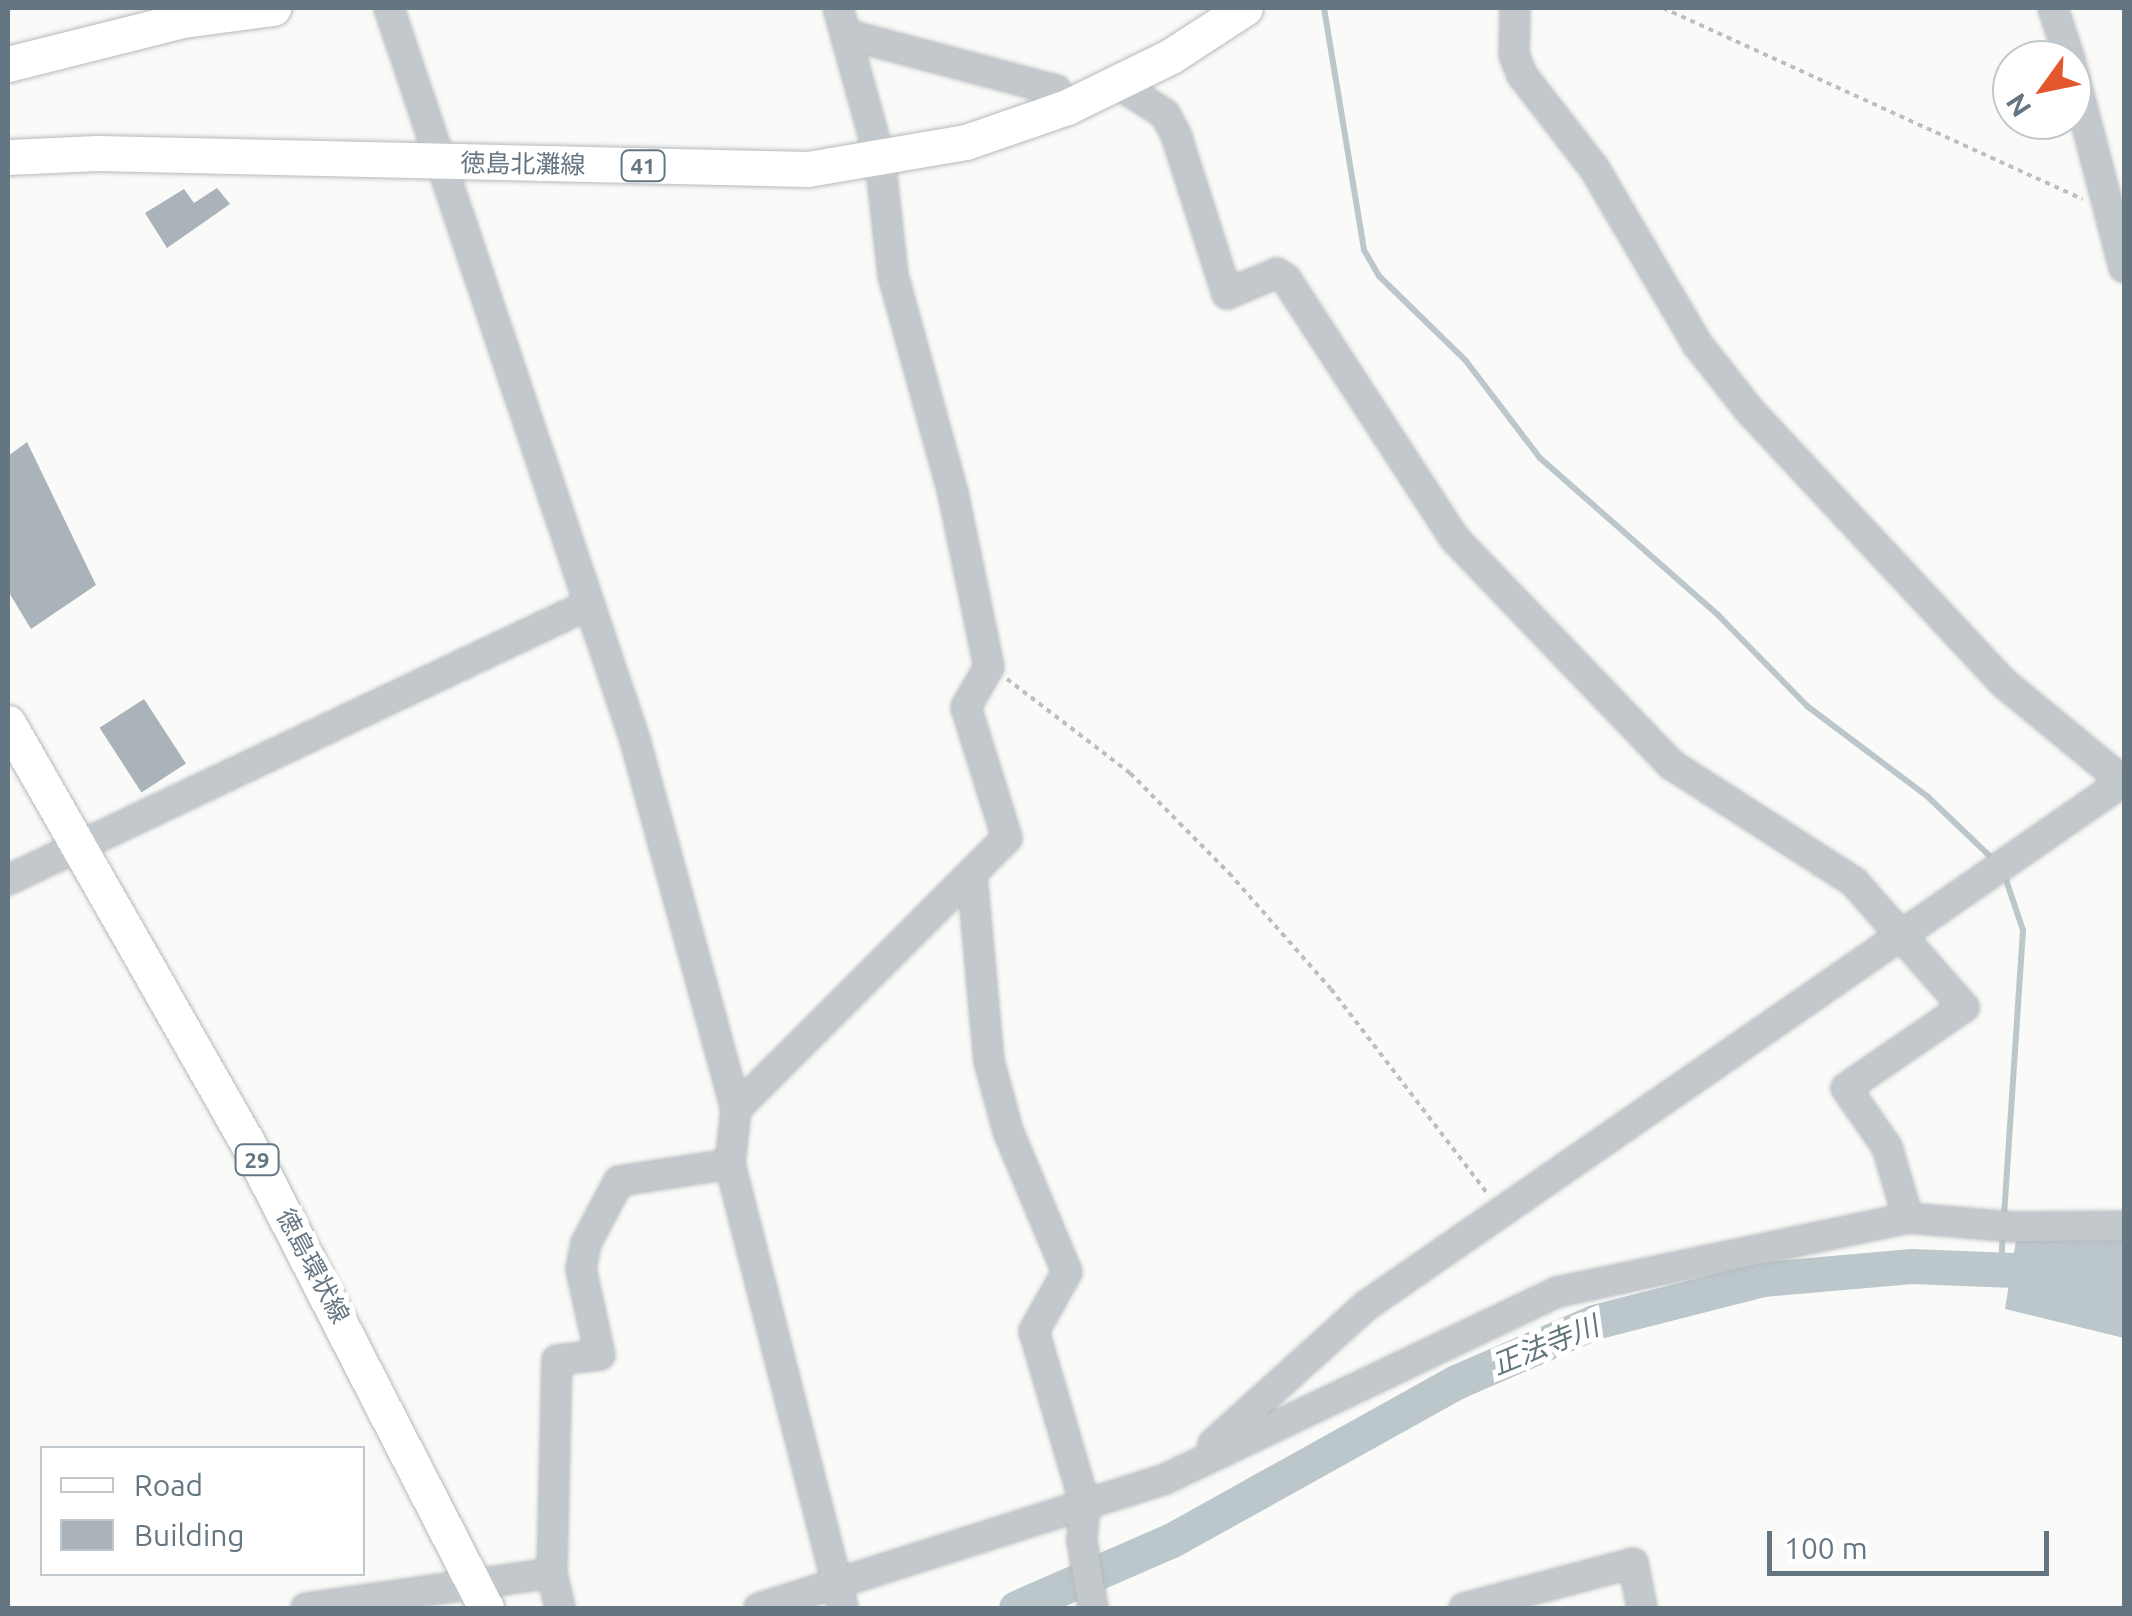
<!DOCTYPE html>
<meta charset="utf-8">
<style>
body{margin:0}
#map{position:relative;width:2132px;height:1616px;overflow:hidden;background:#fafaf8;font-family:Ubuntu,"Noto Sans JP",sans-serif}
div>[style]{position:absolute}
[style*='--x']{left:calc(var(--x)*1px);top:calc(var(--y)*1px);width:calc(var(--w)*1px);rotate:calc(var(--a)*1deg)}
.water>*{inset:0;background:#bbc7cb}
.stream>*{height:6px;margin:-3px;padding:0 3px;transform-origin:3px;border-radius:3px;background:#bbc7cb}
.river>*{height:35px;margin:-17.5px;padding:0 17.5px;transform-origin:17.5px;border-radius:17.5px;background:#bbc7cb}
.building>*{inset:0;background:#aab3b9;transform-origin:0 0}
.path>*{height:4px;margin-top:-2px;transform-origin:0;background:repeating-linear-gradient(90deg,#bbbfc2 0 5px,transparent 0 10px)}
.roads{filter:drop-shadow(0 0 2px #b5babe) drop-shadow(0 0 2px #b5babe)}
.minor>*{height:28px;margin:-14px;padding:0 14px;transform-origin:14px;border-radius:14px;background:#c3c8cc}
.major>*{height:35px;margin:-17.5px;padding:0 17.5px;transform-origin:17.5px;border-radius:17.5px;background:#fff}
span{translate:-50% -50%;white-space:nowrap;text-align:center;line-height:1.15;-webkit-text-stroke:10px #fff;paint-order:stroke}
.shield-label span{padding:2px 8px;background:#fff;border:2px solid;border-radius:8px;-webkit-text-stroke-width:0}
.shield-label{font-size:22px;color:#657683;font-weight:700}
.street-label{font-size:25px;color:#657683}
.water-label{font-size:28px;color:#60757c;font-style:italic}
.frame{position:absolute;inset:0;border:10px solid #657683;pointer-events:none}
.legend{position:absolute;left:40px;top:1446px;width:325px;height:130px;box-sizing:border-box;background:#fff;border:2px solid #c1c8cd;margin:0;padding:12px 18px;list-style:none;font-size:30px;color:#657683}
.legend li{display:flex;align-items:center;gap:20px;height:50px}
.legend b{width:50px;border:2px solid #c1c8cd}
.north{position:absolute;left:1992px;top:40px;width:100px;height:100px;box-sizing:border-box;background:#fff;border:2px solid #c1c8cd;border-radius:50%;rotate:237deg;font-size:28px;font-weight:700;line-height:40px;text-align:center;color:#657683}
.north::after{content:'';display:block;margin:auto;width:35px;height:45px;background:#e4572e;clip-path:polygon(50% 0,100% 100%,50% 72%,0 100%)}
.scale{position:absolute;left:1767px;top:1531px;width:282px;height:45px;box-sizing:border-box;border:5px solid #657683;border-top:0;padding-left:12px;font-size:30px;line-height:35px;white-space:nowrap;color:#657683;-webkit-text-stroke:8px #fff;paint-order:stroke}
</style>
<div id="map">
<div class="water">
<i style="clip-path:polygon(2124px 1231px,2124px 1338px,2005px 1309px,2017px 1234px)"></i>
</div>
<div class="stream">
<i style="--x:1324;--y:8;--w:245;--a:80.6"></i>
<i style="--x:1364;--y:250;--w:30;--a:60"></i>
<i style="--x:1379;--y:276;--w:122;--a:44.3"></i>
<i style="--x:1466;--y:361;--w:122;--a:52.7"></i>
<i style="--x:1540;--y:458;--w:239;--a:41.4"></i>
<i style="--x:1719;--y:616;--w:126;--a:45.6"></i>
<i style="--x:1807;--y:706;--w:151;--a:36.9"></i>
<i style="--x:1928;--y:797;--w:91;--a:43.7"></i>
<i style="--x:2004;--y:874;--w:59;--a:71.3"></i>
<i style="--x:2023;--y:930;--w:288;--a:93.8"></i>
<i style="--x:2001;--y:1268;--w:34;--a:-87"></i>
</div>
<div class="river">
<i style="--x:1016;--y:1608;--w:170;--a:-23.6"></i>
<i style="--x:1172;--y:1540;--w:325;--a:-29.1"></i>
<i style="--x:1456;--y:1382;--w:150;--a:-23.5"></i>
<i style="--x:1594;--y:1322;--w:174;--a:-14.3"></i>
<i style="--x:1763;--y:1279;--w:149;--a:-5"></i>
<i style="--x:1911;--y:1266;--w:213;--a:2.2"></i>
</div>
<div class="building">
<i style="clip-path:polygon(217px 188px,230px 204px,167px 248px,145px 213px,184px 189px,194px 203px)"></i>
<i style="clip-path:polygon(27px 442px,96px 585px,31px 629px,8px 591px,8px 456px)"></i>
<i style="left:144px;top:699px;width:77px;height:53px;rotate:57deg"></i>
</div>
<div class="path">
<i style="--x:1663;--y:8;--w:461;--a:24.5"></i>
<i style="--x:1007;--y:679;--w:155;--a:37.4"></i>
<i style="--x:1130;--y:773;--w:141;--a:45.3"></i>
<i style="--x:1229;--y:873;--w:154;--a:48.7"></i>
<i style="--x:1331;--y:989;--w:260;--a:52.6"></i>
</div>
<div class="roads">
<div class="minor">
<i style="--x:389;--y:8;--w:772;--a:71.42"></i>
<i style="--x:635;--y:740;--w:383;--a:74.7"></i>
<i style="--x:736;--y:1109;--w:55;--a:96.2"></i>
<i style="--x:730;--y:1164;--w:458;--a:75.7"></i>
<i style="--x:1515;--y:8;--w:47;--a:91.2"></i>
<i style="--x:1514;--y:55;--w:22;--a:68"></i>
<i style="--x:1522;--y:75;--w:118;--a:52.3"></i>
<i style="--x:1594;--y:168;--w:205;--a:59.6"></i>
<i style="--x:1698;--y:345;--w:84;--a:51.8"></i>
<i style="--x:1750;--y:411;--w:374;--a:47"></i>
<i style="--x:2005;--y:684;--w:154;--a:39.5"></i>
<i style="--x:2053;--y:8;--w:55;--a:71.9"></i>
<i style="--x:849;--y:35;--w:214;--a:14.9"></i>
<i style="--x:1056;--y:90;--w:20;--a:57"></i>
<i style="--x:2072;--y:68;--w:206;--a:75.4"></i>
<i style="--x:1117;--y:83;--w:57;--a:32.9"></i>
<i style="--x:1165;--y:114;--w:24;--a:62"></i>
<i style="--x:1176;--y:135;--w:167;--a:72.2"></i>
<i style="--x:1227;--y:294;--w:54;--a:-22.8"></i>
<i style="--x:1277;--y:273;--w:11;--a:34"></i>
<i style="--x:1286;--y:279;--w:310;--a:57"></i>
<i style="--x:1455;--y:539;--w:313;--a:46.2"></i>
<i style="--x:1672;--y:765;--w:216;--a:32.7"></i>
<i style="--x:1854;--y:882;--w:167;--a:48.7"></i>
<i style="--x:1964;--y:1007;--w:143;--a:145.5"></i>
<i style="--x:1846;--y:1088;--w:72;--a:55.2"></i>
<i style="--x:1887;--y:1147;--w:74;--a:73.5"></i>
<i style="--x:972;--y:875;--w:187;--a:84.8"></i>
<i style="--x:989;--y:1061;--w:73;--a:74.8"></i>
<i style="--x:1008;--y:1131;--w:153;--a:67.3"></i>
<i style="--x:1067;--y:1272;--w:68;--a:119.2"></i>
<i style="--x:1034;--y:1331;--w:180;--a:73.6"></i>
<i style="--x:1085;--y:1504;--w:37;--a:95"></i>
<i style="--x:1082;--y:1541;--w:68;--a:80.7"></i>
<i style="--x:8;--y:880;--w:642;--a:-25.37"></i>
<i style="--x:736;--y:1109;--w:383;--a:-45"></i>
<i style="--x:1007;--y:838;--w:137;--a:-107.4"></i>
<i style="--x:966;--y:707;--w:46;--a:-60.1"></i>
<i style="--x:989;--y:667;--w:178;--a:-101.7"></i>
<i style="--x:953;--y:493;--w:226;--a:-105.4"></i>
<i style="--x:893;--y:275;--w:117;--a:-96.4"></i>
<i style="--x:880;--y:159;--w:157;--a:-105.5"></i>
<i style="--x:1213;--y:1444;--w:207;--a:-42.1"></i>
<i style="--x:1367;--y:1305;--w:921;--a:-34.69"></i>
<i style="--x:306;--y:1608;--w:248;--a:-8.1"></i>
<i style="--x:560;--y:1608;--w:36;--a:-103"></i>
<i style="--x:552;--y:1573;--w:213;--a:-88.7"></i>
<i style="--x:557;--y:1360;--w:43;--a:-6.6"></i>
<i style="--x:600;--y:1355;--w:88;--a:-102.5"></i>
<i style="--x:581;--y:1269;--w:26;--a:-79"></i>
<i style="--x:586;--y:1243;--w:70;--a:-62"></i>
<i style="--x:619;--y:1181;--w:112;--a:-8.7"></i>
<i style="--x:759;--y:1608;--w:426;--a:-17.6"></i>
<i style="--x:1165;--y:1479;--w:434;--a:-25.5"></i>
<i style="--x:1557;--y:1292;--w:359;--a:-11.9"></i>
<i style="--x:1908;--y:1218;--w:106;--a:4.9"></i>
<i style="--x:2014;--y:1227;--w:110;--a:-0.5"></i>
<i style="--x:1464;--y:1608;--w:175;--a:-14.9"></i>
<i style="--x:1633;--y:1563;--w:46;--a:78.7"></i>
</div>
<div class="major">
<i style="--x:8;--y:64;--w:180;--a:-14.1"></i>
<i style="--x:183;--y:20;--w:91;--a:-7.6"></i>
<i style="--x:8;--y:157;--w:89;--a:-2.6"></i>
<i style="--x:97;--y:153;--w:711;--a:1.29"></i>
<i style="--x:808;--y:169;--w:160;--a:-9.7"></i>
<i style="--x:966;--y:142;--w:107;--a:-19.1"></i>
<i style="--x:1067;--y:107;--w:116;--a:-26.1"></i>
<i style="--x:1171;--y:56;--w:88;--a:-33"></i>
<i style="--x:8;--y:723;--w:480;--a:60.3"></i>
<i style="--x:246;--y:1140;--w:526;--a:62.85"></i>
</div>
</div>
<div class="shield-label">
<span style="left:643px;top:166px">41</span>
<span style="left:257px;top:1160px">29</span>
</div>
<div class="street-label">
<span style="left:523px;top:164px;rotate:1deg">徳島北灘線</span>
<span style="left:313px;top:1266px;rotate:62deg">徳島環状線</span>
</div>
<div class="water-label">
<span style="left:1545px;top:1345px;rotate:-22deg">正法寺川</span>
</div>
<div class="frame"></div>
<ul class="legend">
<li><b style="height:12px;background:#fff"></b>Road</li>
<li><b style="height:28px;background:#aab3b9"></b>Building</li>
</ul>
<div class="north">N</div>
<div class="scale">100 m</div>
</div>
